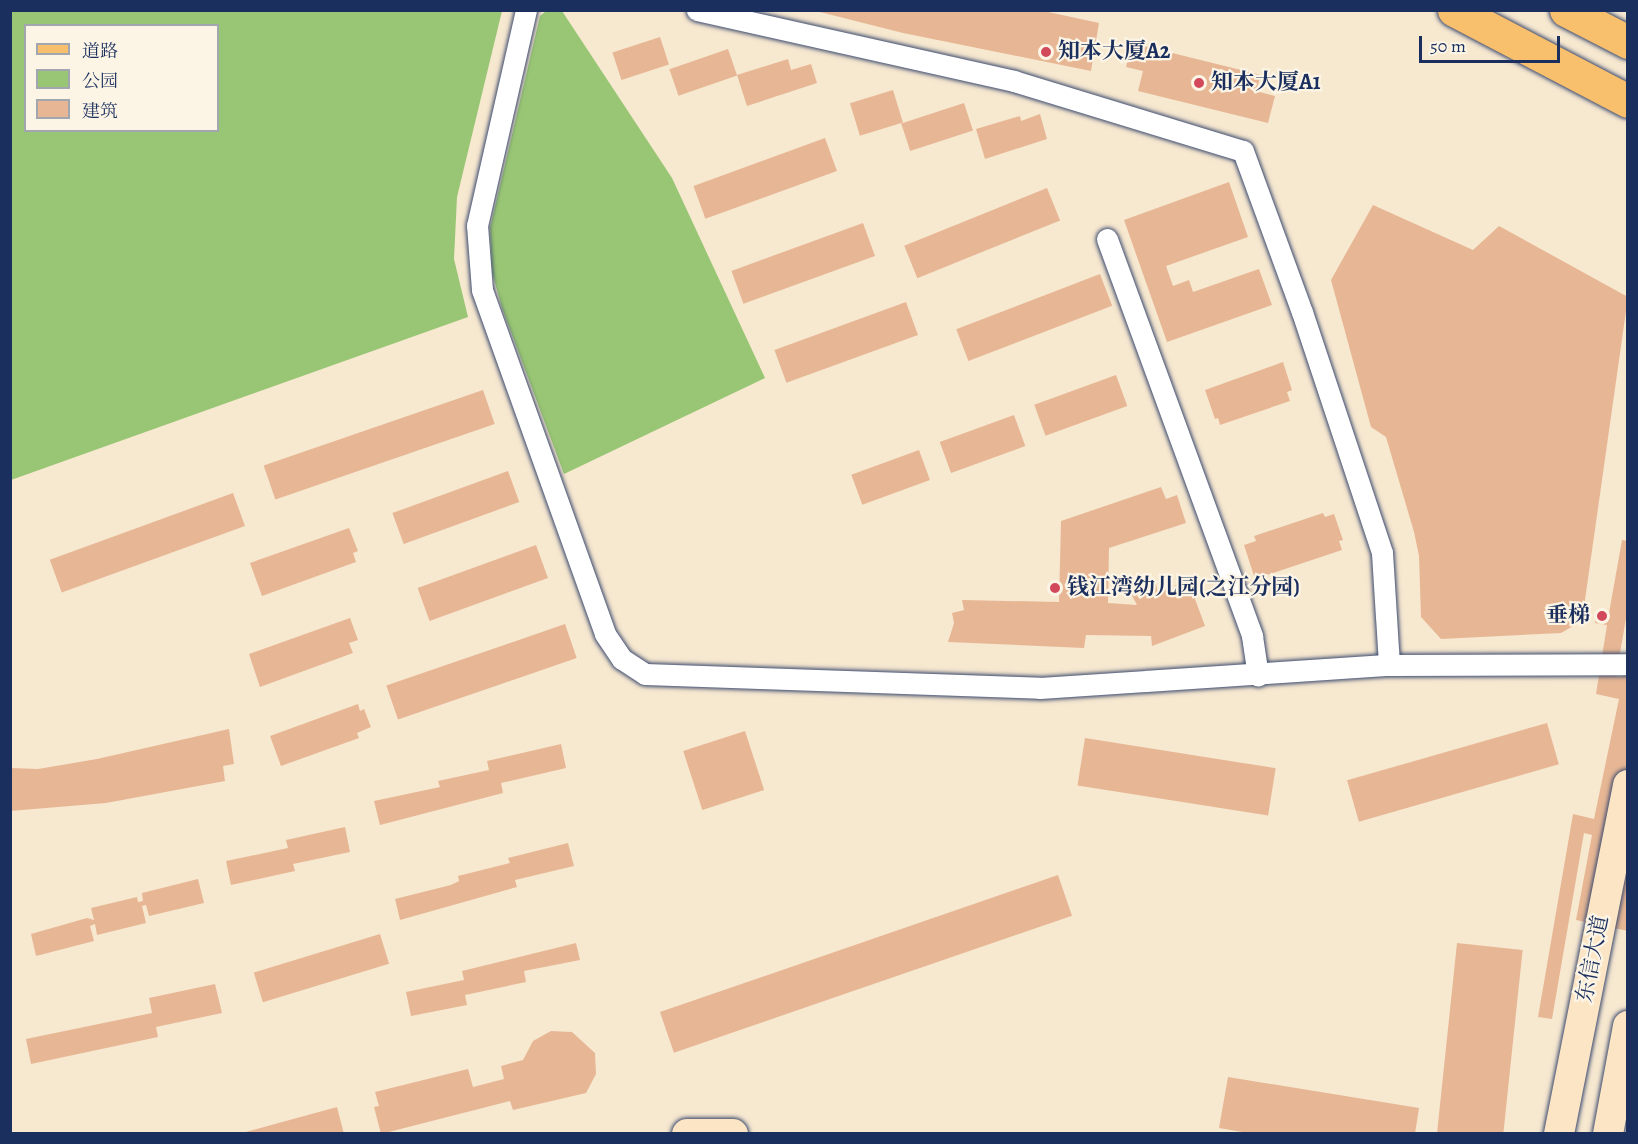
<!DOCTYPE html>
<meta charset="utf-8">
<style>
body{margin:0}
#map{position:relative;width:1638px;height:1144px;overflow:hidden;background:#f7e8d0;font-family:Alegreya,"Noto Serif SC",serif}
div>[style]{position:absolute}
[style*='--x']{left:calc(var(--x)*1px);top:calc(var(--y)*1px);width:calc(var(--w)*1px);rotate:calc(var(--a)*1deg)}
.green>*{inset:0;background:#99c674}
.building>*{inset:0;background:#e7b795;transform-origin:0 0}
.roads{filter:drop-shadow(0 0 2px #3c4b6f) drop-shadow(0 0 2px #3c4b6f)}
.street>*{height:21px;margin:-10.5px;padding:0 10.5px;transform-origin:10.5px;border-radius:10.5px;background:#fff}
.secondary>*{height:30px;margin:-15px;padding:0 15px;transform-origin:15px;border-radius:15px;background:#fce5c4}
.primary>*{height:33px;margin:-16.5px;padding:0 16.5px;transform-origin:16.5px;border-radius:16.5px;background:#f8bf6c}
.dots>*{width:16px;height:16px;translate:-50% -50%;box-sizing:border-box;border:3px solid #fcf5e5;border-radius:50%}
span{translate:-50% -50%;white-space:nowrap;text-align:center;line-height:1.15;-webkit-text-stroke:4.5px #fcf5e5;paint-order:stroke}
.poi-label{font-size:22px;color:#1b2f5e;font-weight:700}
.left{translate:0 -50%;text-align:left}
.right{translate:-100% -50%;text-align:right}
.street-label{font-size:22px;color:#1b2f5e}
.frame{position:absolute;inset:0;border:12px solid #1b2f5e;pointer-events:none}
.legend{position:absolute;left:24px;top:24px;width:195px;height:108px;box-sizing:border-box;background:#fcf5e5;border:2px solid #a2a6af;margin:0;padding:8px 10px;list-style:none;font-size:18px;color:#1b2f5e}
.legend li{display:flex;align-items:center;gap:12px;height:30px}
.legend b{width:30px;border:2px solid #a2a6af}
.scale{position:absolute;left:1419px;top:36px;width:141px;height:27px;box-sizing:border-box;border:3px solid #1b2f5e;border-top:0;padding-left:8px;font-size:18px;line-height:21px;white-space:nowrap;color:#1b2f5e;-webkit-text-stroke:4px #fcf5e5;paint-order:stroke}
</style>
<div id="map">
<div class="green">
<i style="clip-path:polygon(evenodd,11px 10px,502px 11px,457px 197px,454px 259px,468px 317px,11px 480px,11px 10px,26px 26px,218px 26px,218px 130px,26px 130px,26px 26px)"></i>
<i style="clip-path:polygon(546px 11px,562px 11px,672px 178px,765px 378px,564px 474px,502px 308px,492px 272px,490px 228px,540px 16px)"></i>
</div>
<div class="building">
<i style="clip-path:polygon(1039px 10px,1099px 23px,1091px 71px,903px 33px,816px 11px)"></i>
<i style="left:660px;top:37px;width:29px;height:50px;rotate:72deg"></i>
<i style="clip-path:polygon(1132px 43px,1261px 75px,1256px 91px,1275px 96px,1268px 123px,1138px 91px,1143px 71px,1126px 67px)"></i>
<i style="left:728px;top:49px;width:28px;height:62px;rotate:71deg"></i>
<i style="clip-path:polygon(788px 59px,791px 70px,811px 64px,817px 83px,747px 106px,737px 75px)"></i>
<i style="left:893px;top:90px;width:34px;height:45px;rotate:73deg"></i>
<i style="left:964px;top:103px;width:29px;height:66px;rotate:72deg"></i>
<i style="clip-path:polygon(1040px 114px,1047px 139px,985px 159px,976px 129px,1020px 116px,1021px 121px)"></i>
<i style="left:825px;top:138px;width:35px;height:140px;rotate:70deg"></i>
<i style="clip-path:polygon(1229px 182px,1248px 237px,1166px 266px,1173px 286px,1189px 280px,1193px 292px,1259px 269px,1272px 305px,1167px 342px,1124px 220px)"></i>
<i style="left:1047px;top:188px;width:35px;height:154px;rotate:68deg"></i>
<i style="clip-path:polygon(1373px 205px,1473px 250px,1499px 226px,1628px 297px,1582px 621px,1561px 633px,1441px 639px,1421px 617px,1419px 556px,1414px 532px,1386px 437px,1371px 427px,1331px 280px)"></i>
<i style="left:863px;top:223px;width:35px;height:140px;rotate:70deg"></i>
<i style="left:1100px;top:274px;width:34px;height:154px;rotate:69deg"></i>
<i style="left:906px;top:302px;width:35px;height:140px;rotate:70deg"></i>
<i style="clip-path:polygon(1283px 362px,1292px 390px,1287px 392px,1290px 401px,1220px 425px,1218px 418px,1215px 419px,1205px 390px)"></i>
<i style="left:1116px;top:375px;width:33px;height:87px;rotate:70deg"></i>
<i style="left:483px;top:390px;width:36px;height:232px;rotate:71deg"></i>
<i style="left:1014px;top:415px;width:33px;height:79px;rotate:70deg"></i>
<i style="left:919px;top:450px;width:32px;height:72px;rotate:70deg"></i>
<i style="left:508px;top:471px;width:33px;height:123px;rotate:70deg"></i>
<i style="clip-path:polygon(1161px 487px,1166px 499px,1177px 495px,1186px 523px,1109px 548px,1108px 603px,1137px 605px,1129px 590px,1156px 584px,1158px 593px,1188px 580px,1205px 626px,1152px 646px,1151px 636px,1086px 635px,1084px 648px,948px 642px,954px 623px,952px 613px,964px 610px,962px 600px,1059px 602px,1061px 521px)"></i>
<i style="left:233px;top:493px;width:35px;height:195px;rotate:70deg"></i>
<i style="clip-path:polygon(1323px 513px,1325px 517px,1334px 514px,1343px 540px,1339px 541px,1342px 550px,1255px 579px,1244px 545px,1256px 541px,1254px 536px)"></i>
<i style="clip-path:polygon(349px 528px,358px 551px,353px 553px,356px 562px,262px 596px,250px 563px)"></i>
<i style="clip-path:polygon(1622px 540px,1628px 541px,1628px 607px,1616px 676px,1622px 677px,1628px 655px,1628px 931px,1576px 920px,1592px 835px,1584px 833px,1552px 1019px,1538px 1017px,1573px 814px,1594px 819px,1619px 699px,1596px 694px,1607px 625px,1595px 623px,1597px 611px,1609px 613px)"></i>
<i style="left:536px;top:545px;width:35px;height:126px;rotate:70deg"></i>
<i style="clip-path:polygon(350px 618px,358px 640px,349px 643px,353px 653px,260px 687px,249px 654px)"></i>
<i style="left:565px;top:624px;width:36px;height:189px;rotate:71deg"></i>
<i style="clip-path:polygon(358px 704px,360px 711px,364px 709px,371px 727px,357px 733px,359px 738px,281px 766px,270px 736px)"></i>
<i style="left:1547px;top:723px;width:43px;height:208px;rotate:74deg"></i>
<i style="clip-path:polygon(229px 729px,234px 764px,223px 766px,225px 781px,106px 803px,10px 811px,10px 768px,38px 769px,97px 759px)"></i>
<i style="left:745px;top:731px;width:62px;height:65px;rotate:72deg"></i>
<i style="left:1085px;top:738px;width:193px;height:48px;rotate:9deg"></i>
<i style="clip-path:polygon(561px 744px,566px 768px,501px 783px,503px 793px,380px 825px,374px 801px,440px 787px,438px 781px,489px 770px,487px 761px)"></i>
<i style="clip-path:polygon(345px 827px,350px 852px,293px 864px,295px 871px,231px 885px,226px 861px,288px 848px,286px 840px)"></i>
<i style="clip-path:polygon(568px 843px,574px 866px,515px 880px,517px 887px,400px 920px,395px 899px,451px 885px,459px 881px,458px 876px,510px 863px,508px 858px)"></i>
<i style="left:1058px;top:875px;width:43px;height:421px;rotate:71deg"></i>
<i style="clip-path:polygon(198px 879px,204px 903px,149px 916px,146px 905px,142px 906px,146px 923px,97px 935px,95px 924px,90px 926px,94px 941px,36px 956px,31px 934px,87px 918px,94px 920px,91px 908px,137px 897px,138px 902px,143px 901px,142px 893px)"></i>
<i style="left:380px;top:934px;width:31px;height:132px;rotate:73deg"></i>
<i style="clip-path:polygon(576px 943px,580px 960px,524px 971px,526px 982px,465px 995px,467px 1005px,411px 1016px,406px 992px,464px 980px,462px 971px)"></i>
<i style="left:1457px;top:943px;width:66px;height:192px;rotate:6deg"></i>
<i style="clip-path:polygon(215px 984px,222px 1013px,156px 1027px,158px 1037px,31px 1064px,26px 1039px,152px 1013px,149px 998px)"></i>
<i style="clip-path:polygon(551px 1031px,572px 1032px,595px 1053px,596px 1074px,586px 1093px,513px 1110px,510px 1101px,381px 1134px,374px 1107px,379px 1106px,375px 1092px,468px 1069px,473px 1087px,504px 1079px,501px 1066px,523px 1060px,533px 1041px)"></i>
<i style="clip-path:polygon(1228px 1077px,1419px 1108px,1415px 1134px,1254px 1134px,1219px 1128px)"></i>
<i style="clip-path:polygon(337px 1107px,344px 1134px,242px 1134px,242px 1133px)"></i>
</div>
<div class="roads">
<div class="street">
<i style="--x:526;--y:10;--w:221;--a:102.8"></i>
<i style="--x:477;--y:225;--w:65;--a:85.6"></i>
<i style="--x:482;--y:290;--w:365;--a:70.3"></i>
<i style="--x:605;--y:634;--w:30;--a:56"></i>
<i style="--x:622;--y:659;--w:27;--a:33"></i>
<i style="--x:645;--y:674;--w:395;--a:2"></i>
<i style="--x:1040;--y:688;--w:350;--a:-3.8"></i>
<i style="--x:1389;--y:665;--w:239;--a:-0.2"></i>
<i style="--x:697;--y:10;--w:325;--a:12.6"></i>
<i style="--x:1014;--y:81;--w:239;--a:17"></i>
<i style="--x:1243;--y:151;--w:171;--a:69.9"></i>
<i style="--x:1302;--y:312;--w:254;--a:71.6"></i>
<i style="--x:1382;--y:553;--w:112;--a:86.4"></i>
<i style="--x:1107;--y:239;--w:423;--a:69.9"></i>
<i style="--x:1252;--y:636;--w:40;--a:81.5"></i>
</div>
<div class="secondary">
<i style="--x:687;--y:1134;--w:46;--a:0"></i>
<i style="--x:1559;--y:1134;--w:356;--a:-78.8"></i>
<i style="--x:1608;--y:1134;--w:110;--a:-79.5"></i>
</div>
<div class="primary">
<i style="--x:1454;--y:10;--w:196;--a:27.6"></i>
<i style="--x:1566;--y:10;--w:70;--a:27.3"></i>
</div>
</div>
<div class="dots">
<i style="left:1046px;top:52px;background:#d1495b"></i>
<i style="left:1199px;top:83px;background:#d1495b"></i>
<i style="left:1055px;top:588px;background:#d1495b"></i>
<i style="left:1602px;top:616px;background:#d1495b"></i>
</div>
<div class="poi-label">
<span class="left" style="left:1058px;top:52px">知本大厦A2</span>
<span class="left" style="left:1211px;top:83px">知本大厦A1</span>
<span class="left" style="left:1067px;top:588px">钱江湾幼儿园(之江分园)</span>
<span class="right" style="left:1590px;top:616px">垂梯</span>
</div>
<div class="street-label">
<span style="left:1593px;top:959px;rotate:-79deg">东信大道</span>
</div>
<div class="frame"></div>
<ul class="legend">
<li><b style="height:8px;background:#f8bf6c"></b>道路</li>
<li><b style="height:16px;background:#99c674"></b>公园</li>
<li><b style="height:16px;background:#e7b795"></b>建筑</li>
</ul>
<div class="scale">50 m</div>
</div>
